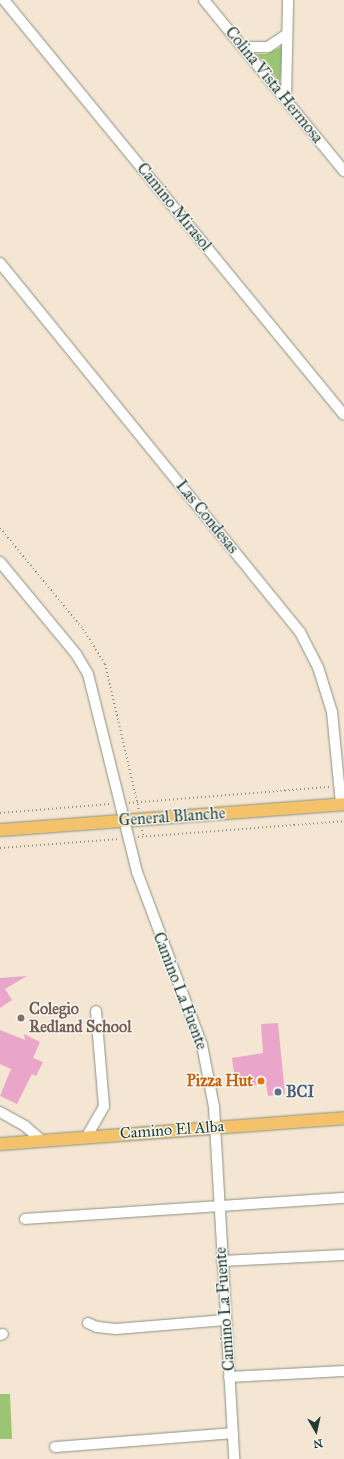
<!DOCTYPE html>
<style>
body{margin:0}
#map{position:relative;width:344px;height:1459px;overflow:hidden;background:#f4e6d3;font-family:"IM FELL Great Primer",serif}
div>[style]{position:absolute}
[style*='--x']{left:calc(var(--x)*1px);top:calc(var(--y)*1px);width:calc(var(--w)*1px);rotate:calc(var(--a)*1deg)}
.green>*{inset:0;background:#9bc572}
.building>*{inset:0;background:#e9a6ca}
.path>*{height:2px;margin-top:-1px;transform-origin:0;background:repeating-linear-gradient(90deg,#8a9284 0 1px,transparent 0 4px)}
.roads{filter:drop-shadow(0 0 1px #8a9284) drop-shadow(0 0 1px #8a9284)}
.minor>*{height:10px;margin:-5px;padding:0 5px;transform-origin:5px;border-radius:5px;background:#fff}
.major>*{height:12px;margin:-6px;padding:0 6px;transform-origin:6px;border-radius:6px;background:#f4c26a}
.dots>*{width:11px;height:11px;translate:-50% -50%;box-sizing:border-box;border:2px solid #f6f6f2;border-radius:50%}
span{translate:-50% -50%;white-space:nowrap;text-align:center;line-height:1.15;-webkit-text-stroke:3px #f6f6f2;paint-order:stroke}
.street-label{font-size:16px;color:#1f3d34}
.education-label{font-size:16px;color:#785e54;font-weight:700}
.left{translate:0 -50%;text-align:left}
.food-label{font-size:16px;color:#c56008;font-weight:700}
.right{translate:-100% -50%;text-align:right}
.service-label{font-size:16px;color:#4e5e75;font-weight:700}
.north{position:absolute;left:296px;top:1411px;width:40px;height:40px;-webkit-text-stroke:3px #f6f6f2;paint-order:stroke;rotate:171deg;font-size:11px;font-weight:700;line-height:16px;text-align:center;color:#1f3d34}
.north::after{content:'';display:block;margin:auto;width:14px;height:18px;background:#1f3d34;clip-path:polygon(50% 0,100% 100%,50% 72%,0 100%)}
</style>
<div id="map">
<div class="green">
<i style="clip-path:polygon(283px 46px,280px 82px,257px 54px,266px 54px)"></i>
<i style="clip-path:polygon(0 1394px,10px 1394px,12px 1439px,0 1439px)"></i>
</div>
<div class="building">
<i style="clip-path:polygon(27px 976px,5px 989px,12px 1000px,0 1008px,0 978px)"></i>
<i style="clip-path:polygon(278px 1023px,285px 1094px,268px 1096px,266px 1084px,236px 1088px,232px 1058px,263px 1053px,261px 1024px)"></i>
<i style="clip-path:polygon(0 1030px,25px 1040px,24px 1034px,40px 1042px,33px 1058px,43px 1062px,36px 1076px,32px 1074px,17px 1104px,0 1096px,11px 1069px,0 1064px)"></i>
</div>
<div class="path">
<i style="--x:0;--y:528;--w:131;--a:50.6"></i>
<i style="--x:83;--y:629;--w:41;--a:57.8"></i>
<i style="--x:105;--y:664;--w:150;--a:76.9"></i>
<i style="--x:129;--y:803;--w:202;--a:-4.6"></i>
<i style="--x:0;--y:813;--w:110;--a:-4.7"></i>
<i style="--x:142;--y:830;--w:7;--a:74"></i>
<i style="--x:138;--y:837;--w:207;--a:-4.4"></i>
<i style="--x:0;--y:848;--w:120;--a:-4.3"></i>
</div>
<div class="roads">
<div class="minor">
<i style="--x:4;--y:0;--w:536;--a:50.67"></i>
<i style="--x:204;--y:0;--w:221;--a:50.7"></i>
<i style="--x:242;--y:47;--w:26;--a:0"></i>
<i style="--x:268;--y:47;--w:23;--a:-34"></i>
<i style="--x:286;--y:99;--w:99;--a:-88.8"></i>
<i style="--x:0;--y:263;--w:476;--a:50.9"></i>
<i style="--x:300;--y:632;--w:39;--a:63"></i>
<i style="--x:318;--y:667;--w:47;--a:72.7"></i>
<i style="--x:332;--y:712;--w:92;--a:84.4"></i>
<i style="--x:0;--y:562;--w:119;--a:50.4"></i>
<i style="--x:76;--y:654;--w:23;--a:59"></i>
<i style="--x:88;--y:674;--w:204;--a:76.1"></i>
<i style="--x:137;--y:872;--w:185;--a:69.4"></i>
<i style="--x:202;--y:1045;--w:63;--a:79"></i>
<i style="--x:214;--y:1107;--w:353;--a:86.7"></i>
<i style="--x:0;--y:1112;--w:29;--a:29"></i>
<i style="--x:25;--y:1126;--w:20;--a:41"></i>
<i style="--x:87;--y:1136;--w:34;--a:-60"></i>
<i style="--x:104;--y:1106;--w:95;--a:-94.8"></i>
<i style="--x:25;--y:1219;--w:320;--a:-3.8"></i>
<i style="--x:222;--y:1261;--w:122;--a:-2.8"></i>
<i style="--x:88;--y:1323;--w:10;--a:24"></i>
<i style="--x:97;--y:1327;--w:19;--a:6"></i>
<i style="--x:116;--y:1329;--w:110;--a:-4.7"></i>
<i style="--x:0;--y:1335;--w:3;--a:-18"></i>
<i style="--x:229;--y:1377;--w:115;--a:-3"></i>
<i style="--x:55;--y:1447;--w:178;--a:-4.5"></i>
</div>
<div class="major">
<i style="--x:0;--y:830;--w:345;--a:-4.3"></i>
<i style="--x:0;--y:1144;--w:345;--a:-4.3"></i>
</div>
</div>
<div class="dots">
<i style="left:21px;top:1018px;background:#8d6e63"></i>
<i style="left:261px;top:1081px;background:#e8710a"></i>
<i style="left:278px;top:1092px;background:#5c6f8a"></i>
</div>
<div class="street-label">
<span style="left:274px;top:85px;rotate:51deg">Colina Vista Hermosa</span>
<span style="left:174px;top:207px;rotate:51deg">Camino Mirasol</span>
<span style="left:207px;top:517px;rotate:51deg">Las Condesas</span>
<span style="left:172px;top:817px;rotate:-4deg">General Blanche</span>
<span style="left:180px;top:991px;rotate:69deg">Camino La Fuente</span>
<span style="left:172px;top:1130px;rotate:-4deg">Camino El Alba</span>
<span style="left:225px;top:1309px;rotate:-94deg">Camino La Fuente</span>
</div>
<div class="education-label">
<span class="left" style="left:29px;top:1018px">Colegio<br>Redland School</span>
</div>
<div class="food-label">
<span class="right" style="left:253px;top:1081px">Pizza Hut</span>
</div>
<div class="service-label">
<span class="left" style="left:286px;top:1092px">BCI</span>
</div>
<div class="north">N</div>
</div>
